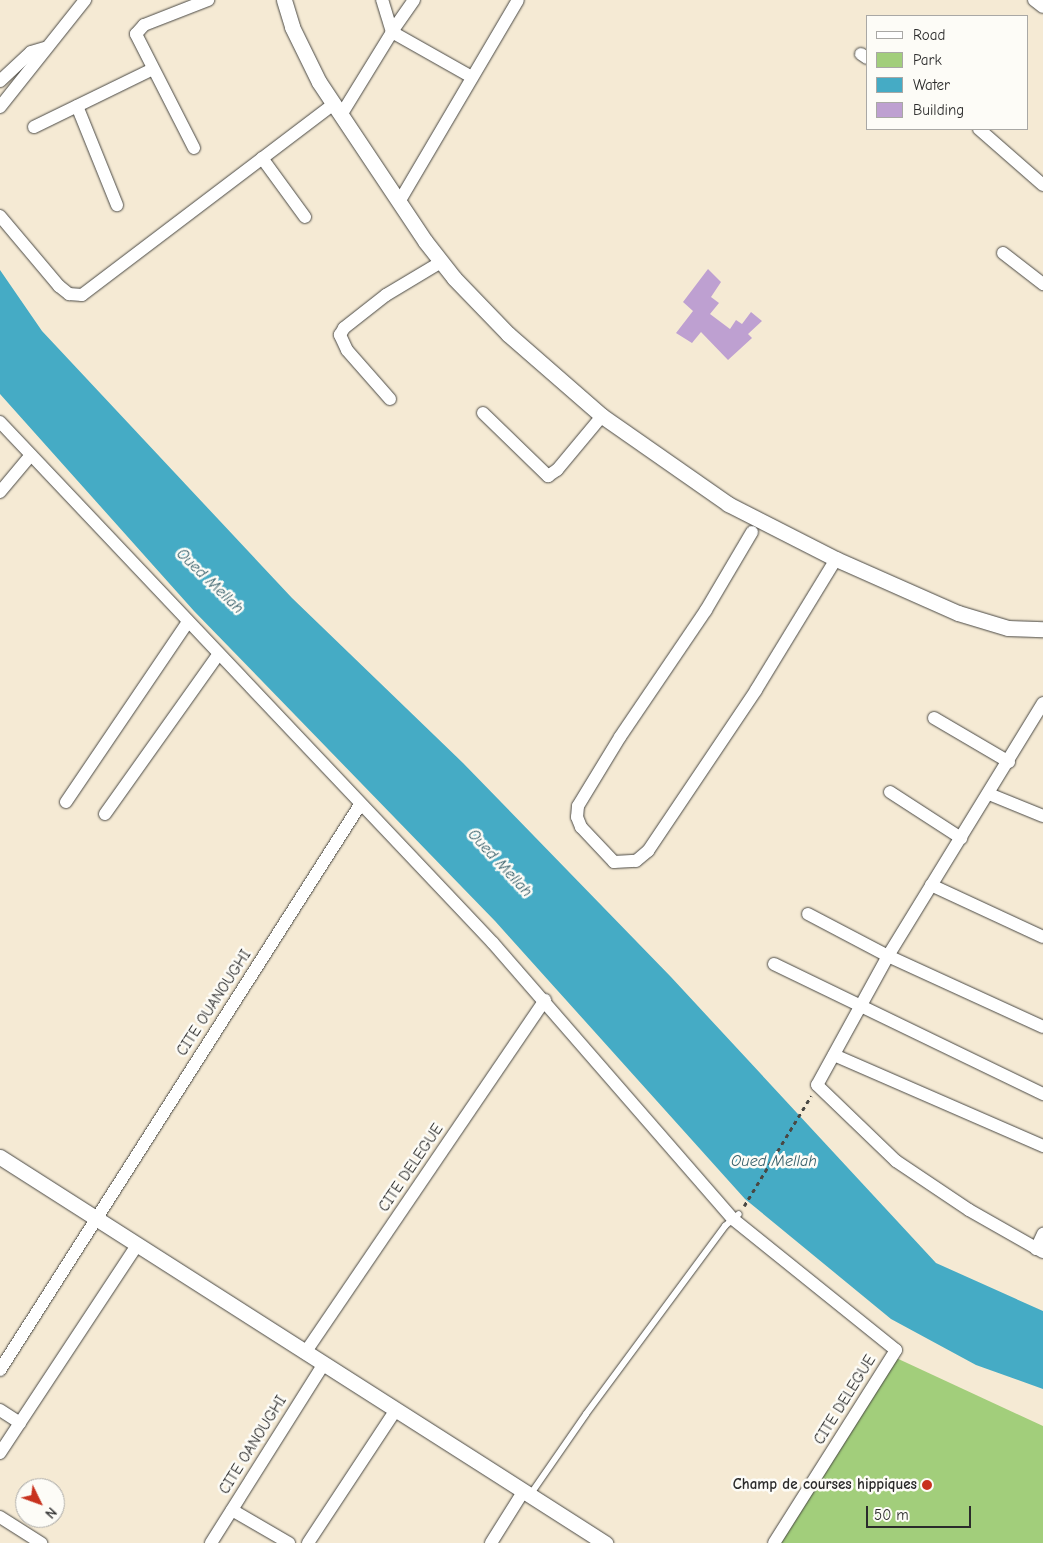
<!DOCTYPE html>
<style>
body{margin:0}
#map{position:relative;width:1043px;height:1543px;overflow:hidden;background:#f5ead4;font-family:"Comic Neue",sans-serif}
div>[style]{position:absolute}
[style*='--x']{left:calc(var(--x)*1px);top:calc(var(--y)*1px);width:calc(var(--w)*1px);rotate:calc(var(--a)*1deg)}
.green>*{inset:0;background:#a2ce7b}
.water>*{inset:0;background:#45abc5}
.building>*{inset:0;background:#bea0d1}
.path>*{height:2.5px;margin-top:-1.25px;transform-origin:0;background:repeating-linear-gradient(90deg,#494844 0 4px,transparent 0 8px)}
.roads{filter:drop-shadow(0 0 1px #494844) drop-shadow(0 0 1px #494844)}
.service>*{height:6px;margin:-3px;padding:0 3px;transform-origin:3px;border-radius:3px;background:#fff}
.minor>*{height:12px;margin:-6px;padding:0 6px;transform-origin:6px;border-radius:6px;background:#fff}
.tertiary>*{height:15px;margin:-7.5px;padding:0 7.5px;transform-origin:7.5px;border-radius:7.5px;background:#fff}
.dots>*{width:14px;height:14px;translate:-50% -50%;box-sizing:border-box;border:2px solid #fdfcf7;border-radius:50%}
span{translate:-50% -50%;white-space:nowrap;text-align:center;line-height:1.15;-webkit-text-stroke:5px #fdfcf7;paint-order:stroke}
.street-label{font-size:15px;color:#2b2b2b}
.poi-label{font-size:15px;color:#2b2b2b;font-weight:700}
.right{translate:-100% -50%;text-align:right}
.water-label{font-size:16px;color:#355e69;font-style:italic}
.legend{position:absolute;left:866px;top:15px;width:162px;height:115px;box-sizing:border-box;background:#fdfcf7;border:1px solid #a9a8a5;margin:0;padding:6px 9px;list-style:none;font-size:15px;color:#2b2b2b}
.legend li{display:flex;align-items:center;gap:10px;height:25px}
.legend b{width:25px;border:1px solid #a9a8a5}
.north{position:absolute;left:15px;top:1478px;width:50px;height:50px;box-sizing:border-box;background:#fdfcf7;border:1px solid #a9a8a5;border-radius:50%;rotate:132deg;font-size:14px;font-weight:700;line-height:20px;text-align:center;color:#2b2b2b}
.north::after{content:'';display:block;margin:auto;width:18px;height:22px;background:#c8321e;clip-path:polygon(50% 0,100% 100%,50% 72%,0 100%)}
.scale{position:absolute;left:866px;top:1506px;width:105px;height:22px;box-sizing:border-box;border:2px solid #2b2b2b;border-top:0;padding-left:6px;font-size:15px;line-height:18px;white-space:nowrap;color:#2b2b2b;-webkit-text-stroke:4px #fdfcf7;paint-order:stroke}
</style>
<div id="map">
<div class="green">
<i style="clip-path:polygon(892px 1356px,1043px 1426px,1043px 1543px,774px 1543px)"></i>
</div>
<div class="water">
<i style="clip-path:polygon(0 270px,42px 331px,292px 598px,463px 763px,671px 977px,936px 1263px,1043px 1311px,1043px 1389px,976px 1365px,891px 1319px,745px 1199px,495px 921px,194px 611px,0 394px)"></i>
</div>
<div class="building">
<i style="clip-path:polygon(708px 269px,721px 282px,711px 297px,719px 303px,710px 314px,730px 329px,736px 320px,742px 324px,751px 312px,762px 321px,748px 334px,752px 338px,728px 360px,701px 332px,692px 343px,676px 333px,693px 311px,683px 302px)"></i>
</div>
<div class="path">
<i style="--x:744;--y:1206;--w:129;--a:-58.7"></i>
</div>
<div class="roads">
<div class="service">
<i style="--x:530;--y:1495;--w:98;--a:-55.3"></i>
<i style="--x:586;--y:1414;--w:234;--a:-53.5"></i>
<i style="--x:725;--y:1226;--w:18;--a:-41"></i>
</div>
<div class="minor">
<i style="--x:414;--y:0;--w:39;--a:125"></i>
<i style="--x:392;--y:32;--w:92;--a:29.4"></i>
<i style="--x:1034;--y:0;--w:11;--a:38"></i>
<i style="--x:861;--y:54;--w:7;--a:34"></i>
<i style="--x:0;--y:81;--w:42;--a:-43.1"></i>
<i style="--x:31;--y:52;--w:15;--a:-16"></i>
<i style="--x:77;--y:106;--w:107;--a:68"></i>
<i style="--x:0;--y:107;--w:137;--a:-51.5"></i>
<i style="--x:341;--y:115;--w:97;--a:-58.4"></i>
<i style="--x:392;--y:32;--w:34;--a:-107"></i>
<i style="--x:34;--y:127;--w:132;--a:-26"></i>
<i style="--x:979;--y:129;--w:85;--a:41.2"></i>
<i style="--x:194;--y:148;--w:128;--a:-117"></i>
<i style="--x:136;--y:34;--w:12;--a:-48"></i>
<i style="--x:144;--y:25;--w:69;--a:-21.3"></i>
<i style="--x:262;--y:158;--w:73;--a:53.9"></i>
<i style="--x:399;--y:202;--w:234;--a:-59.5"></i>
<i style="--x:0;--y:216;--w:92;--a:49.9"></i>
<i style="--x:59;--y:286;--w:13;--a:39"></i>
<i style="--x:69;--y:294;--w:13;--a:4"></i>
<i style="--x:82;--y:295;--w:316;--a:-37.2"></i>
<i style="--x:1003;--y:253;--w:51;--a:37.8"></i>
<i style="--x:390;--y:399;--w:65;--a:-131.3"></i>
<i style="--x:347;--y:350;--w:17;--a:-115"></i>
<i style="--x:340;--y:335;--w:8;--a:-60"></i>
<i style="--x:344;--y:328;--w:53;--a:-38.2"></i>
<i style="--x:386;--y:295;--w:64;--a:-31"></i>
<i style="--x:483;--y:413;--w:91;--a:44.1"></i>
<i style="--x:548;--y:476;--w:11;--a:-34"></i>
<i style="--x:557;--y:470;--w:70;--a:-50.2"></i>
<i style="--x:0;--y:422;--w:717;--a:46.58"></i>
<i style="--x:493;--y:943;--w:366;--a:49"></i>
<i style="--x:733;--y:1219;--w:209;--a:38.8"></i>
<i style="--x:896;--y:1350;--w:228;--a:122.3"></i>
<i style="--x:0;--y:492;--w:48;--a:-50"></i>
<i style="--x:752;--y:532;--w:91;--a:120.5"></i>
<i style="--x:706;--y:610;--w:153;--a:124.1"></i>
<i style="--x:620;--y:737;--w:81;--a:121.3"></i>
<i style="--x:578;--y:806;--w:11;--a:95"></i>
<i style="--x:577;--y:817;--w:11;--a:68"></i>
<i style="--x:581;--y:827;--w:48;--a:46.7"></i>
<i style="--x:614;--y:862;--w:22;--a:-3"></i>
<i style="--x:636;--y:861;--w:16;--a:-40"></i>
<i style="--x:648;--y:851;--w:194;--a:-56.1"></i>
<i style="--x:756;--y:690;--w:153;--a:-58.6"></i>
<i style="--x:1043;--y:703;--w:297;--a:121.5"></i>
<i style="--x:888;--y:956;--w:147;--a:118.8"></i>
<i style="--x:817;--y:1085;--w:110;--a:43.9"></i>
<i style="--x:896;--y:1161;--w:88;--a:33.9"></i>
<i style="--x:969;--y:1210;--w:85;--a:29.6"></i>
<i style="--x:934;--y:718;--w:87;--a:30.4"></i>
<i style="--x:890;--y:792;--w:85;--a:32.9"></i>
<i style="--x:989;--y:794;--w:58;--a:22.2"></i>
<i style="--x:66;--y:802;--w:216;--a:-55.9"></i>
<i style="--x:105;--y:814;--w:195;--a:-54.6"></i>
<i style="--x:931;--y:885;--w:123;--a:24.9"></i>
<i style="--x:808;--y:914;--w:90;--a:27.7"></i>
<i style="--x:888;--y:956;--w:170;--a:24.6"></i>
<i style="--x:774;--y:964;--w:299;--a:25.8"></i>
<i style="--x:834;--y:1055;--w:228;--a:23.5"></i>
<i style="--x:1036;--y:1249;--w:17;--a:-65"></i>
<i style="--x:305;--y:1353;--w:427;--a:-55.8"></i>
<i style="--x:0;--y:1370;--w:670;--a:-57.5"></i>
<i style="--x:0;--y:1410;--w:24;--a:33"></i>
<i style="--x:0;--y:1453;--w:249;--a:-56.6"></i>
<i style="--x:232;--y:1510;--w:66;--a:30.1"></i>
<i style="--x:0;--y:1517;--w:49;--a:32.4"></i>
<i style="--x:211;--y:1543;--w:210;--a:-57.8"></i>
<i style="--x:308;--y:1543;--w:158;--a:-56.6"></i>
<i style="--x:491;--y:1543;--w:60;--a:-57.9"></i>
</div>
<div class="tertiary">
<i style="--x:284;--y:0;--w:28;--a:73"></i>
<i style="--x:292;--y:27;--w:61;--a:63.9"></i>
<i style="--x:319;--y:82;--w:191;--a:56.3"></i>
<i style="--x:425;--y:241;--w:47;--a:51.9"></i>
<i style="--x:454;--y:278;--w:78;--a:46"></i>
<i style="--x:508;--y:334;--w:125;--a:41.1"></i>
<i style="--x:602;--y:416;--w:154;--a:34.9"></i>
<i style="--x:728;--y:504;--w:121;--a:27"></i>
<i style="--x:836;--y:559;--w:133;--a:23.9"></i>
<i style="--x:958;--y:613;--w:52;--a:16.7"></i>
<i style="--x:1008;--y:628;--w:35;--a:2"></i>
<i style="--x:0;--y:1157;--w:718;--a:32.54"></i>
</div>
</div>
<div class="dots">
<i style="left:927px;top:1485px;background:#c8321e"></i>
</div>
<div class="street-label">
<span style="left:214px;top:1003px;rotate:-57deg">CITE OUANOUGHI</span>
<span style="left:411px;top:1168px;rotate:-56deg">CITE DELEGUE</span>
<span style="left:845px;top:1400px;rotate:-58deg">CITE DELEGUE</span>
<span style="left:253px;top:1445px;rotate:-58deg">CITE OANOUGHI</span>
</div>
<div class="poi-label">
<span class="right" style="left:917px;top:1485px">Champ de courses hippiques</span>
</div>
<div class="water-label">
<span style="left:210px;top:581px;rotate:44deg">Oued Mellah</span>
<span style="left:500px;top:863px;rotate:47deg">Oued Mellah</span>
<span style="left:774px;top:1161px">Oued Mellah</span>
</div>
<ul class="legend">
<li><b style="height:6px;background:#fff"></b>Road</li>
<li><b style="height:14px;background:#a2ce7b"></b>Park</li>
<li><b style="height:14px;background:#45abc5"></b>Water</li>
<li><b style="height:14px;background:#bea0d1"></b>Building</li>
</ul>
<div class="north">N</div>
<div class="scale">50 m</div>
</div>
